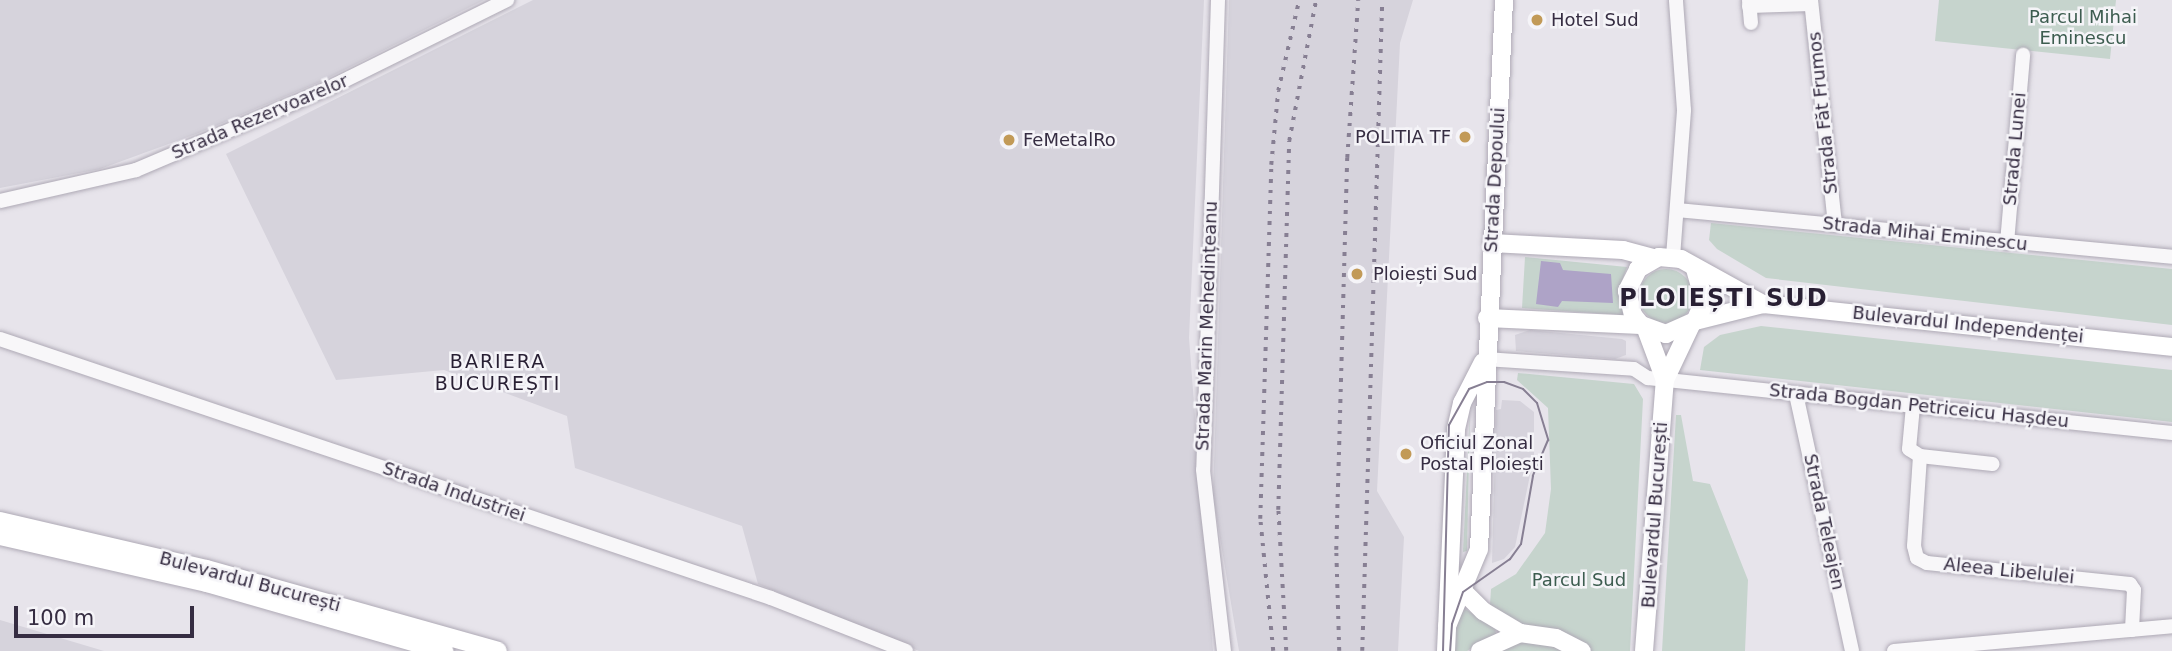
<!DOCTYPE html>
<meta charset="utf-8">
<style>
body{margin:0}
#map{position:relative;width:2172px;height:651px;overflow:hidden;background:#e7e4eb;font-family:"DejaVu Sans",sans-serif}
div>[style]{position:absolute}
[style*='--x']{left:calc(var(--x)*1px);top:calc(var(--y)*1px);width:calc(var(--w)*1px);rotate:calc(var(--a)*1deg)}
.built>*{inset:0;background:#d6d3dc}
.green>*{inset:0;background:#c6d4cd}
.round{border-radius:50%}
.water>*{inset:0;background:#aea3c7}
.roads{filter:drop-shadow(0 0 2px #aea9b5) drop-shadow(0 0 2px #aea9b5)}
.minor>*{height:14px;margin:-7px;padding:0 7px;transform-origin:7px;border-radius:7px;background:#f8f7f9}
.major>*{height:18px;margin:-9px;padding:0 9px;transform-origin:9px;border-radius:9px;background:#fff}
.tram>*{height:2px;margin:-1px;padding:0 1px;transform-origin:1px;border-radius:1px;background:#877f93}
.rail>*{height:3.5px;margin-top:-1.75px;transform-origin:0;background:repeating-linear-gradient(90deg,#877f93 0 3.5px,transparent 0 10.5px)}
.dots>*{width:19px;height:19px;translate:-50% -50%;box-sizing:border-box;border:4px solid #f5f4f8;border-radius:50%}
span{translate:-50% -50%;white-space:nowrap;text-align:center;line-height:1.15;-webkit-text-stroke:5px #f5f4f8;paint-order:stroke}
.park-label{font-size:18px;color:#3c5c4f}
.poi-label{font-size:18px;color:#362d42}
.left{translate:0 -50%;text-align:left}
.right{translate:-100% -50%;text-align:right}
.street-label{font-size:18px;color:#362d42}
.neighbourhood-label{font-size:19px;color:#281f33;letter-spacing:2px}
.district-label{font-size:24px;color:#281f33;font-weight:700;letter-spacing:2px}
.scale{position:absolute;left:14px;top:606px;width:180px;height:32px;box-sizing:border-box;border:4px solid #362d42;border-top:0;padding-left:9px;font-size:21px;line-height:24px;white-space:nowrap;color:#362d42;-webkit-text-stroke:5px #f5f4f8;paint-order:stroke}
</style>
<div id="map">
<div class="built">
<i style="clip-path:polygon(0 0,484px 0,322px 81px,196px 134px,100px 169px,0 188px)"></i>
<i style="clip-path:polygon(533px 0,1204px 0,1189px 338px,1213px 651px,919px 651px,758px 584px,742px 526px,575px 468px,567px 416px,444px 370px,336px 380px,226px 154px)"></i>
<i style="clip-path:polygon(1229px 0,1413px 0,1400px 43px,1377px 491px,1404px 537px,1398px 651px,1239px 651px,1213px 496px)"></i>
<i style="clip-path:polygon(1530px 330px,1622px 339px,1626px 341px,1626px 355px,1615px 359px,1516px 351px,1515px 335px)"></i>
<i style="clip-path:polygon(1502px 400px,1520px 401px,1534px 412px,1534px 456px,1515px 547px,1504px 559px,1492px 563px,1496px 410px,1501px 409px)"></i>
<i style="clip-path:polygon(0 620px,104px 651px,0 651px)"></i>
</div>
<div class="green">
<i style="clip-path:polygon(1939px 0,2116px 0,2110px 59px,1935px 41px)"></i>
<i style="clip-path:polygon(1711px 223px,2172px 269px,2172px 325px,1766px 278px,1717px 249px,1709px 240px)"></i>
<i style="clip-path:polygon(1525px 257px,1627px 267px,1621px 284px,1623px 315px,1522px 308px)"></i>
<i class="round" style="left:1639px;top:269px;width:54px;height:54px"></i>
<i style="clip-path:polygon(1761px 326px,2172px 370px,2172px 422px,1700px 370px,1704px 347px,1720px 335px)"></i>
<i style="clip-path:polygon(1518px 373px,1634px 384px,1643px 399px,1630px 651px,1591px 651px,1500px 617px,1490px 605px,1491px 589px,1516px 574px,1545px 533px,1551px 489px,1548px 408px,1517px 380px)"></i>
<i style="clip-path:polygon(1470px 410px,1467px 551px,1463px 552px)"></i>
<i style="clip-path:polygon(1676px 415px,1681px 415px,1693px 481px,1710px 484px,1748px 580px,1745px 651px,1662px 651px)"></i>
<i style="clip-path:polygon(1462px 607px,1495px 627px,1496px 634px,1467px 651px,1453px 651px,1457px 611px)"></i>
<i style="clip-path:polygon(1522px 640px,1548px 641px,1573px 651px,1492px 651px)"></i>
</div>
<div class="water">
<i style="clip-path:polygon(1541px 261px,1560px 263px,1563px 270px,1611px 274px,1613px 303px,1562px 301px,1558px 307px,1536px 304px)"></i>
</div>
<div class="roads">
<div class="minor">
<i style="--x:1218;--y:0;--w:470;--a:91.8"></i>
<i style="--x:1203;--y:470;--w:182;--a:83.4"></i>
<i style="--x:1749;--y:0;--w:23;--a:85"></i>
<i style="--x:1811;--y:0;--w:226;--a:83.9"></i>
<i style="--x:1749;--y:6;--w:62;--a:-1.8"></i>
<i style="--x:0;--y:201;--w:139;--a:-12.8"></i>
<i style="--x:136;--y:170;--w:207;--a:-23"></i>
<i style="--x:327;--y:89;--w:201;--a:-26.3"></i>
<i style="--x:1677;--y:210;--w:497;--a:5.4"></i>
<i style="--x:2007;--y:243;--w:189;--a:-85.1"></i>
<i style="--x:1673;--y:257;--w:147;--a:-85.7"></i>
<i style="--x:1684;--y:110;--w:110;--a:-94.2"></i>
<i style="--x:0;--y:339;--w:813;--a:18.57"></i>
<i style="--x:771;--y:598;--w:145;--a:21.4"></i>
<i style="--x:1485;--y:359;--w:149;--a:3.8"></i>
<i style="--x:1634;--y:369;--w:17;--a:33"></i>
<i style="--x:1648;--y:378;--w:527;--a:5.99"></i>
<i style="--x:1796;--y:394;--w:263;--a:77.7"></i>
<i style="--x:1913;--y:406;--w:43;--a:95.3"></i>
<i style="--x:1909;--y:449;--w:13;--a:32"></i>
<i style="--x:1920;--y:456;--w:90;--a:93.8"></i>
<i style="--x:1914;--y:546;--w:12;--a:76"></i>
<i style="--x:1917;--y:558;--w:11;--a:27"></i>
<i style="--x:1927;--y:563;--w:204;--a:5.9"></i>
<i style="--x:2130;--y:584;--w:7;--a:56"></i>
<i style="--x:2134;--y:590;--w:40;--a:92.9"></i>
<i style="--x:1920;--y:456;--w:73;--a:6.3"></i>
<i style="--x:1894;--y:651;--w:279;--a:-5.1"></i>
</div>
<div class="major">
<i style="--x:1492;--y:243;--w:131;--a:3.1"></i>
<i style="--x:1623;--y:250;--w:31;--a:15"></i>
<i style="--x:1695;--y:269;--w:33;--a:74"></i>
<i style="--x:1704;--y:301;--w:22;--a:114"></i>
<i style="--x:1695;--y:321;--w:32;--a:156"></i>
<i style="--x:1666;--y:334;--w:27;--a:-160"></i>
<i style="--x:1641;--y:325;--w:13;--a:-129"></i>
<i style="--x:1633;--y:315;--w:25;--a:-104"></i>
<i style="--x:1627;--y:291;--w:25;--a:-63"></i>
<i style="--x:1638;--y:269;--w:24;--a:-30"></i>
<i style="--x:1659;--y:257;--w:22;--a:5"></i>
<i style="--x:1681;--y:259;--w:94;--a:28.8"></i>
<i style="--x:1487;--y:318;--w:154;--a:2.6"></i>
<i style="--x:1695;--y:321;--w:70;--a:-14"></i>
<i style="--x:1763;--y:304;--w:411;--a:6"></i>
<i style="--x:1646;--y:329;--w:54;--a:69.6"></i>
<i style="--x:0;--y:521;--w:212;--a:13.1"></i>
<i style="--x:207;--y:569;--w:302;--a:15.7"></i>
<i style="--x:0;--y:536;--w:212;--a:12.8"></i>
<i style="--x:207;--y:583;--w:247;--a:16"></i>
<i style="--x:1457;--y:585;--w:37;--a:45"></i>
<i style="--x:1483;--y:611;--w:43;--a:30.7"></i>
<i style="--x:1447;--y:626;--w:83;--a:-67.4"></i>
<i style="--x:1479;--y:549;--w:550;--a:-87.39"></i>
<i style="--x:1446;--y:651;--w:222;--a:-87.4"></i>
<i style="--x:1456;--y:429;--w:27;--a:-77"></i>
<i style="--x:1462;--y:403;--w:46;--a:-62.9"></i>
<i style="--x:1480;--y:651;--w:44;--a:-24.2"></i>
<i style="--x:1520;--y:633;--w:36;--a:8"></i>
<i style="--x:1556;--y:638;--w:29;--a:27"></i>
<i style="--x:1644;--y:651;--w:272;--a:-85.6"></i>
<i style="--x:1665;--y:380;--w:61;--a:-64.7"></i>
</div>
</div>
<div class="tram">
<i style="--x:1443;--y:651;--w:226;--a:-88.5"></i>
<i style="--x:1449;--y:425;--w:41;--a:-60.9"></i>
<i style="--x:1469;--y:389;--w:19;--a:-21"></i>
<i style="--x:1487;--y:382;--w:17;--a:0"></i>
<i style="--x:1504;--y:382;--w:20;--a:20"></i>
<i style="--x:1523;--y:389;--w:20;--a:45"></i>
<i style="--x:1537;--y:403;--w:39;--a:73"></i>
<i style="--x:1548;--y:440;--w:39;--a:113"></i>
<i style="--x:1533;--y:476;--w:69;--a:100"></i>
<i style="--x:1521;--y:544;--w:19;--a:126"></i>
<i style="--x:1510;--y:559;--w:57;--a:144.9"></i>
<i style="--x:1463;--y:592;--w:34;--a:109"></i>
<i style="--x:1452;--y:624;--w:27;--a:94"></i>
</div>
<div class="rail">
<i style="--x:1273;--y:651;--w:133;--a:-95.6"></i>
<i style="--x:1260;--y:519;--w:354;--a:-88.2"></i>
<i style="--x:1271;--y:165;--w:74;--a:-84.6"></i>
<i style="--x:1278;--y:91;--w:93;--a:-77"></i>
<i style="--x:1286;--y:651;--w:141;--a:-93.2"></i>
<i style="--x:1278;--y:510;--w:369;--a:-88.3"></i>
<i style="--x:1289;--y:141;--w:144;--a:-79.2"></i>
<i style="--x:1339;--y:651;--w:101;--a:-91.7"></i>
<i style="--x:1336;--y:550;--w:392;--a:-88.4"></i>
<i style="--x:1347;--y:158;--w:158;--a:-86"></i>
<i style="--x:1362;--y:651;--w:651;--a:-88.24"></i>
</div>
<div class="dots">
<i style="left:1537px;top:20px;background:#c29a57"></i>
<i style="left:1465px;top:137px;background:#c29a57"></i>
<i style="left:1009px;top:140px;background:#c29a57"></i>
<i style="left:1357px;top:274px;background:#c29a57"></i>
<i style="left:1406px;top:454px;background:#c29a57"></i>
</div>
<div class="park-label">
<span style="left:2083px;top:28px">Parcul Mihai<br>Eminescu</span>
<span style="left:1579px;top:580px">Parcul Sud</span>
</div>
<div class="poi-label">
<span class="left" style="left:1551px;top:20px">Hotel Sud</span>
<span class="right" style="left:1451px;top:137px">POLITIA TF</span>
<span class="left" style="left:1023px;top:140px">FeMetalRo</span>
<span class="left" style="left:1373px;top:274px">Ploiești Sud</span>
<span class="left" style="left:1420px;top:454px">Oficiul Zonal<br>Postal Ploiești</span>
</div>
<div class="street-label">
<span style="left:1823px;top:113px;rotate:-96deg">Strada Făt Frumos</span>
<span style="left:260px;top:117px;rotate:-23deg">Strada Rezervoarelor</span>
<span style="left:2015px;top:149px;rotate:-85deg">Strada Lunei</span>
<span style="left:1495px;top:180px;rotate:-87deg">Strada Depoului</span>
<span style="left:1925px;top:234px;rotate:6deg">Strada Mihai Eminescu</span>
<span style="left:1968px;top:325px;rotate:6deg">Bulevardul Independenței</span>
<span style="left:1207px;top:326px;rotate:-88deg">Strada Marin Mehedințeanu</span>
<span style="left:1919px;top:406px;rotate:6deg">Strada Bogdan Petriceicu Hașdeu</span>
<span style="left:454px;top:492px;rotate:19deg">Strada Industriei</span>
<span style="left:1655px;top:515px;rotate:-86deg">Bulevardul București</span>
<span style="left:1824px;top:522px;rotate:78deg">Strada Teleajen</span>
<span style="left:2009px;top:571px;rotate:6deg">Aleea Libelulei</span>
<span style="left:250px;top:582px;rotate:15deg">Bulevardul București</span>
</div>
<div class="neighbourhood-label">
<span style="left:498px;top:373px">BARIERA<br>BUCUREȘTI</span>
</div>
<div class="district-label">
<span style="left:1724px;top:299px">PLOIEȘTI SUD</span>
</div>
<div class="scale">100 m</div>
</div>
